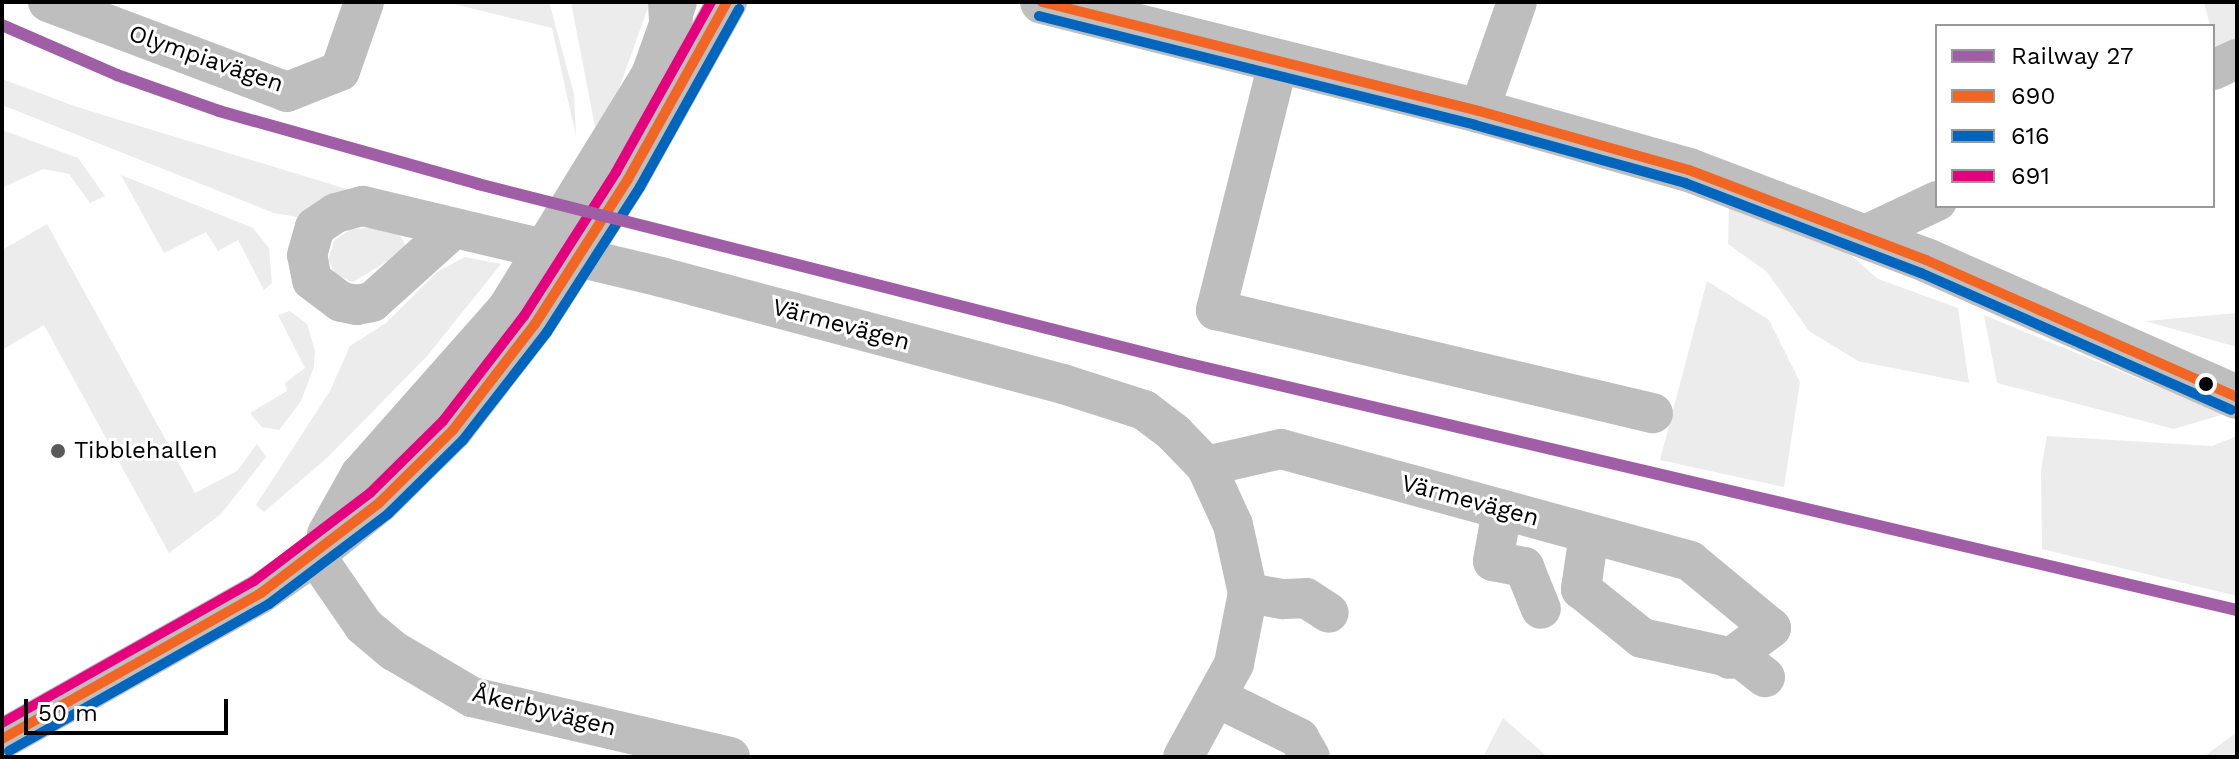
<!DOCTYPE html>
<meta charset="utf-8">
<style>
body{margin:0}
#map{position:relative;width:2239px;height:759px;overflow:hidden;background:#fff;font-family:"Work Sans",sans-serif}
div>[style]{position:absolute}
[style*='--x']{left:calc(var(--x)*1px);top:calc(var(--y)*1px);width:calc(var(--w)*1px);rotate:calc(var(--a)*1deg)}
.green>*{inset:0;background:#ececec}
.minor>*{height:40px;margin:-20px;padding:0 20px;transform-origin:20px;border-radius:20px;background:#bebebe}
.major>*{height:44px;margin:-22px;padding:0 22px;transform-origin:22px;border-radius:22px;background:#bebebe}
.bus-1>*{height:10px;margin:-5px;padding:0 5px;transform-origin:5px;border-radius:5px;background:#f26522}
.bus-2>*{height:10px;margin:-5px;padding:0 5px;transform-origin:5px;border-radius:5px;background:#0065bd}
.bus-3>*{height:10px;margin:-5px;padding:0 5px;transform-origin:5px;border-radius:5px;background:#e5007d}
.rail-1>*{height:12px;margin:-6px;padding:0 6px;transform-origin:6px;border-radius:6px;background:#a05ea6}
.dots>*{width:22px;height:22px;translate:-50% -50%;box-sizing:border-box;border:4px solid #fff;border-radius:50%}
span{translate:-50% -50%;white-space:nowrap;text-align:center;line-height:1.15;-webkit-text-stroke:6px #fff;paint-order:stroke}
.street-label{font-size:24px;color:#000}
.poi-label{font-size:24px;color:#000}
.left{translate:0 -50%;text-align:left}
.frame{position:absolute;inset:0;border:4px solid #000;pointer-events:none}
.legend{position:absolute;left:1935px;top:24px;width:280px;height:184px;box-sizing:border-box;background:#fff;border:2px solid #999;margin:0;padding:10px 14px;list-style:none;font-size:24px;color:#000}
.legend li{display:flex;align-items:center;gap:16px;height:40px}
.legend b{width:40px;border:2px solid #999}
.scale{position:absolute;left:24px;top:699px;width:204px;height:36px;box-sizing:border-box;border:4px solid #000;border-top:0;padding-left:10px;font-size:24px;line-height:28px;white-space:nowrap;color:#000;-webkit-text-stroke:6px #fff;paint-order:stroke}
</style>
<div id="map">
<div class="green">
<i style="clip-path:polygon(446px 2px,549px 2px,574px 94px,576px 137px,552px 28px)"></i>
<i style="clip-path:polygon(571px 2px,650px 2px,616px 97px,595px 127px)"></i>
<i style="clip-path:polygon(2204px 2px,2237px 2px,2237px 39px,2216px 53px,2213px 26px,2210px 26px)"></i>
<i style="clip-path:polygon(2px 79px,77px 107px,350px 190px,324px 199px,297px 217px,274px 213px,2px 105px)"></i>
<i style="clip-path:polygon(2px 130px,78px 158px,105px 196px,90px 203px,69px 174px,43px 169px,4px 187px)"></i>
<i style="clip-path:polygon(121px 175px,253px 228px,269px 248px,272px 283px,264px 290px,238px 240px,218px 251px,206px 232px,164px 253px)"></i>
<i style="clip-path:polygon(1729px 207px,1843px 248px,1878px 279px,1958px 308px,1969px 383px,1858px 361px,1809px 331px,1767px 272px,1728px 244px)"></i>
<i style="clip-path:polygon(47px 224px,195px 493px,237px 471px,257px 444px,266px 457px,221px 514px,169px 553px,44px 325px,2px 350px,2px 250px)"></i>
<i style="clip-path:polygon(371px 228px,399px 233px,407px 249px,353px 282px,336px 275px,328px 260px,334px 241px,351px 229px)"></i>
<i style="clip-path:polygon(465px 257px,501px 264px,428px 355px,328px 457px,264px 512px,256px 505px,330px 391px,350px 346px,386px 323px,437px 272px)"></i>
<i style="clip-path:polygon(1707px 281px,1769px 320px,1800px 382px,1784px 487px,1660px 460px)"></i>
<i style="clip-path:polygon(290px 311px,307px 324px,315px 351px,314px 367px,301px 401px,279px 430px,262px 427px,250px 413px,287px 391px,285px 383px,305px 368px,278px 315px)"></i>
<i style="clip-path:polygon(2237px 313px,2237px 347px,2145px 321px)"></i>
<i style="clip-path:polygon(1984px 315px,2224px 414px,2174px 429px,1997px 383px)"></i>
<i style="clip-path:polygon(2047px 436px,2212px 446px,2237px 436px,2237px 596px,2042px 549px,2041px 470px)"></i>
<i style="clip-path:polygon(1503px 718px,1548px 757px,1483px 757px)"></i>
<i style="clip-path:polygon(2237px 732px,2237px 757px,2203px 757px)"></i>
</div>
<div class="minor">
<i style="--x:48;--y:2;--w:255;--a:20.6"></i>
<i style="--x:287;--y:92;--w:57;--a:-21.6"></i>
<i style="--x:340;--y:71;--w:73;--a:-70.8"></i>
<i style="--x:1278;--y:63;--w:255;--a:104.1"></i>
<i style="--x:1216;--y:310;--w:449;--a:13.3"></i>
<i style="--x:2213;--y:70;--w:26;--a:-25"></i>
<i style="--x:1479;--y:111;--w:115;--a:-70.8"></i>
<i style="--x:454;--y:228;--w:110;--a:137.9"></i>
<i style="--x:372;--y:302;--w:15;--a:169"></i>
<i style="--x:357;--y:305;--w:16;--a:-169"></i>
<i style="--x:341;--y:302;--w:36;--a:-143"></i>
<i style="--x:312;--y:280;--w:25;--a:-101"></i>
<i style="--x:307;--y:255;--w:29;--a:-74"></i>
<i style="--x:315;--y:227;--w:25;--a:-34"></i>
<i style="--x:336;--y:213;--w:28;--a:-15"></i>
<i style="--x:363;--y:206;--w:306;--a:13.4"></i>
<i style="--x:661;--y:277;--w:416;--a:14.9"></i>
<i style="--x:1063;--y:384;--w:85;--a:17.8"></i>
<i style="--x:1144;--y:410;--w:38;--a:37"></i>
<i style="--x:1174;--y:433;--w:46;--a:45.9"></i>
<i style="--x:1206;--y:466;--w:65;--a:65.4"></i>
<i style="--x:1233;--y:525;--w:70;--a:77.6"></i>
<i style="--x:1248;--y:593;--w:72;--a:101.2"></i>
<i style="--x:1234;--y:664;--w:106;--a:118.7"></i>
<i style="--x:1863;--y:236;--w:82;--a:-25.3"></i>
<i style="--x:1206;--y:466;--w:77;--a:-12.8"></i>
<i style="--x:1281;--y:449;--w:424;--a:15.3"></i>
<i style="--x:1690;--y:561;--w:105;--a:39.6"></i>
<i style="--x:1771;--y:628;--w:52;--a:143.6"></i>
<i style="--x:1502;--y:510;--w:52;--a:100"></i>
<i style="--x:1493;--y:561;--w:32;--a:11"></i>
<i style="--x:1524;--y:567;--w:45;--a:68"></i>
<i style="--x:327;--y:534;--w:68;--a:-60.8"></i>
<i style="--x:360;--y:475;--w:222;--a:-48.5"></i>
<i style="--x:507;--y:309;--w:275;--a:-58.4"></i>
<i style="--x:651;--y:75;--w:77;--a:-70.4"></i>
<i style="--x:1589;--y:534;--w:56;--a:98.3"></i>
<i style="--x:1581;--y:589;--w:78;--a:38.8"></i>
<i style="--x:1642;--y:638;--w:103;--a:12.3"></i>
<i style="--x:1743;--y:660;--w:28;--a:38"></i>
<i style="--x:315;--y:555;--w:86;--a:55.4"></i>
<i style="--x:364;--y:626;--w:39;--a:40"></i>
<i style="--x:394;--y:651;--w:91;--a:30.5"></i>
<i style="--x:472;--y:697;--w:265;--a:13.1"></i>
<i style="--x:1248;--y:593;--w:36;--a:10"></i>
<i style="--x:1283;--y:599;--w:23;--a:-2"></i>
<i style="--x:1306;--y:598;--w:27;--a:33"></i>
<i style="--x:1216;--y:697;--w:93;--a:26.3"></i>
<i style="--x:1299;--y:738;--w:22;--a:60"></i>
<i style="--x:2;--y:739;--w:297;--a:-29.4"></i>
<i style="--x:261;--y:593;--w:66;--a:-35.1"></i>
<i style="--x:315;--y:555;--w:82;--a:-39.1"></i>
<i style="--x:379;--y:503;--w:104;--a:-44.6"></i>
<i style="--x:453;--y:430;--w:134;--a:-52.3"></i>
<i style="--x:535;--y:324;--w:172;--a:-57.3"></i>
<i style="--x:628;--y:179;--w:203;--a:-60.8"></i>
</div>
<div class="major">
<i style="--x:670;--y:2;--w:17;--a:87"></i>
<i style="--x:1042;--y:2;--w:450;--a:14"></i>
<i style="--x:1479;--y:111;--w:218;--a:15.7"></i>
<i style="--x:1689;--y:170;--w:254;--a:20.8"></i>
<i style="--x:1926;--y:260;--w:340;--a:23.8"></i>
</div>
<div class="bus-1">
<i style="--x:1042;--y:2;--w:450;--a:14"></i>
<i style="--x:1479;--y:111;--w:218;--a:15.7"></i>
<i style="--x:1689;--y:170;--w:254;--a:20.8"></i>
<i style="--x:1926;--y:260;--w:340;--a:23.8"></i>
<i style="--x:2;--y:739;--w:297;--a:-29.4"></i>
<i style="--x:261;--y:593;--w:148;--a:-37.3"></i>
<i style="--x:379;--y:503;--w:104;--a:-44.6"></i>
<i style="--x:453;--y:430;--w:134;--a:-52.3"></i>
<i style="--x:535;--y:324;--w:172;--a:-57.3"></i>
<i style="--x:628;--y:179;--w:203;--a:-60.8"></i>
</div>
<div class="bus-2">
<i style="--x:1039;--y:16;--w:449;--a:14"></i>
<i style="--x:1475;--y:125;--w:218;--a:15.4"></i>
<i style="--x:1685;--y:183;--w:253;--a:20.9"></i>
<i style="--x:1921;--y:273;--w:339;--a:23.8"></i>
<i style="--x:9;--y:751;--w:299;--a:-29.5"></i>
<i style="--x:269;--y:604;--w:149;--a:-37.1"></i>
<i style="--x:388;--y:514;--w:105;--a:-44.6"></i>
<i style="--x:463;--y:440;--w:137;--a:-52.1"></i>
<i style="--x:547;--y:332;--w:172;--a:-57.3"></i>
<i style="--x:640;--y:187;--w:204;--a:-60.9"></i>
</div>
<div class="bus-3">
<i style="--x:2;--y:723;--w:289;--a:-29.4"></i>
<i style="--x:254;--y:581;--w:146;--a:-37.2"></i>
<i style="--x:370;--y:493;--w:103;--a:-44.6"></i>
<i style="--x:443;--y:421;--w:133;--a:-52.4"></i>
<i style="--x:524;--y:316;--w:171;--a:-57.4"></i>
<i style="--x:616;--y:172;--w:195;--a:-60.8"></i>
</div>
<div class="rail-1">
<i style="--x:2;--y:25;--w:125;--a:23.5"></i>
<i style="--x:117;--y:75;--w:108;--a:19.4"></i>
<i style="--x:219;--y:111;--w:269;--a:15.7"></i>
<i style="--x:478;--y:184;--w:725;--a:14.21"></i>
<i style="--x:1181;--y:362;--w:1085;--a:13.22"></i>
</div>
<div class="dots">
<i style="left:2206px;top:384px;background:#000"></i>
<i style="left:58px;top:451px;background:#595959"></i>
</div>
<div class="street-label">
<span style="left:206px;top:59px;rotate:19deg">Olympiavägen</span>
<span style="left:841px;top:325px;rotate:15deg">Värmevägen</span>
<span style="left:1470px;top:501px;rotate:15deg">Värmevägen</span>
<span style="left:544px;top:711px;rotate:14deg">Åkerbyvägen</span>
</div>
<div class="poi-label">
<span class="left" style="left:74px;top:451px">Tibblehallen</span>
</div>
<div class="frame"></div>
<ul class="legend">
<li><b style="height:10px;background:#a05ea6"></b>Railway 27</li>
<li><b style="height:10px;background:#f26522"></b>690</li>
<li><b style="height:10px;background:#0065bd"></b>616</li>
<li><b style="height:10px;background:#e5007d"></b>691</li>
</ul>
<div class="scale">50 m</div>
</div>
